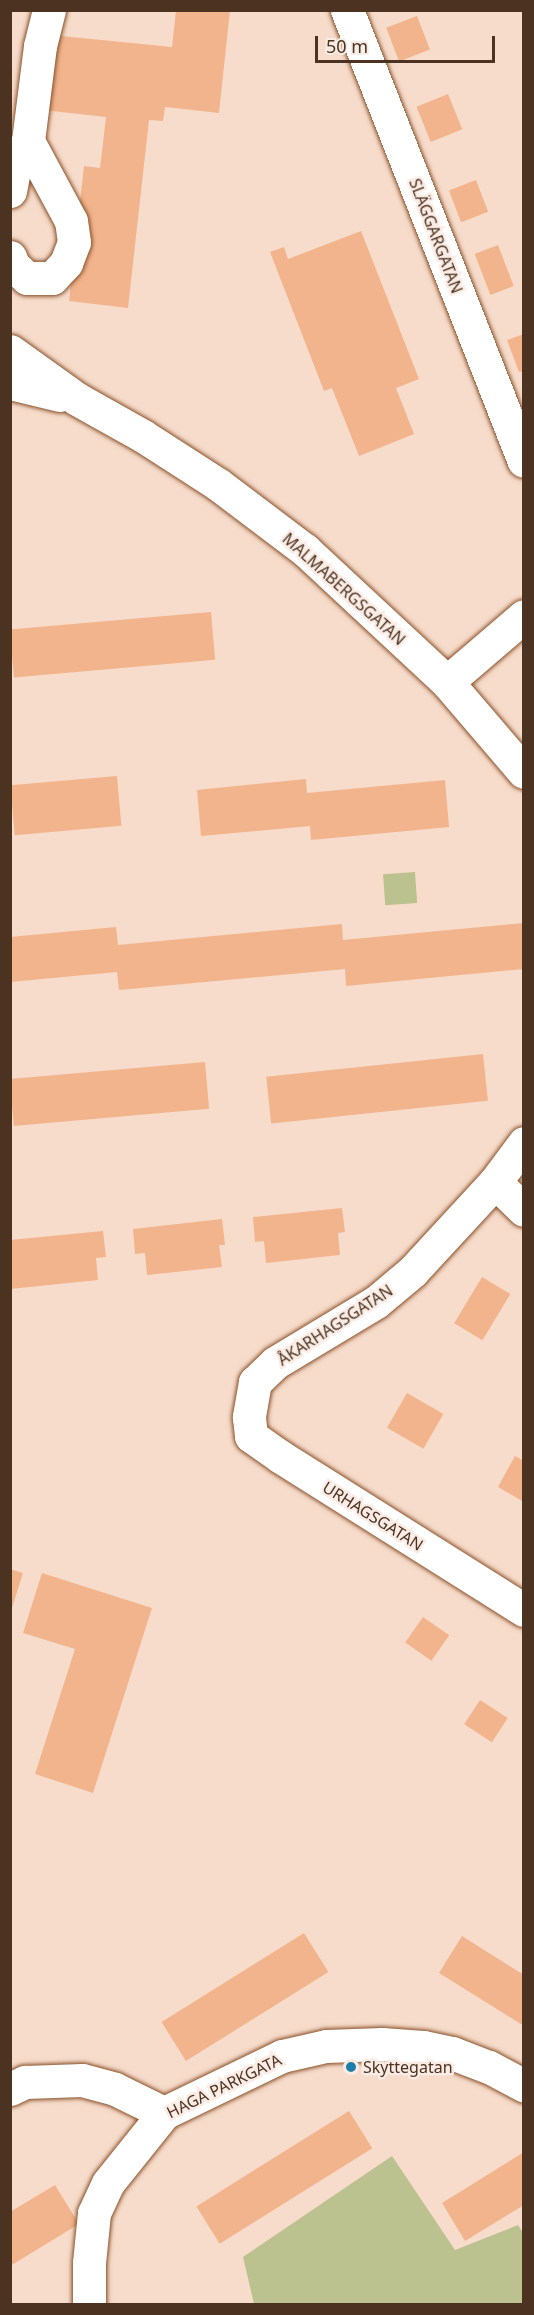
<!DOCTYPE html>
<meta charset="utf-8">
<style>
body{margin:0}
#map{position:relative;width:534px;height:2315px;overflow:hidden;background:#f7dccb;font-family:"Noto Sans",sans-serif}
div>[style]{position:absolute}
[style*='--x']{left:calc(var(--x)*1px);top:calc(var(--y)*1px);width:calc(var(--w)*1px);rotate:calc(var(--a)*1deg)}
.green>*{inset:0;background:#bcc28f;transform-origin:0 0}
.building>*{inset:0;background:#f2b48d;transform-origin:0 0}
.roads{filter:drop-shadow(0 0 2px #8a5028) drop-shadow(0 0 2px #8a5028)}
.minor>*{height:33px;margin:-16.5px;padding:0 16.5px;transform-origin:16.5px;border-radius:16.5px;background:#fff}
.major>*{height:33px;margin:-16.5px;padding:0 16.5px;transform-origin:16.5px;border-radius:16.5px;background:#fff}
.dots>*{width:16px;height:16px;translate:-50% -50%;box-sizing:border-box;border:3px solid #faece4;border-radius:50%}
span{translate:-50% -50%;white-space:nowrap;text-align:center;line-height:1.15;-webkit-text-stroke:5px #faece4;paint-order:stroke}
.street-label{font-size:16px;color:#4c3221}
.poi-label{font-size:16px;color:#4c3221}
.left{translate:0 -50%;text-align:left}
.frame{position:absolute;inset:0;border:12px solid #4c3221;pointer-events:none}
.scale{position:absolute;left:315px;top:36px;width:180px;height:27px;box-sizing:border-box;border:3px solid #4c3221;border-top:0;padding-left:8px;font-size:18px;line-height:21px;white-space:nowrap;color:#4c3221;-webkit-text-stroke:4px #faece4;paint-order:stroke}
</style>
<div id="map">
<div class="green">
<i style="left:415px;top:872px;width:31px;height:32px;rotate:86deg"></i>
<i style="clip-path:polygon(392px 2156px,455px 2250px,518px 2225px,523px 2233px,523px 2304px,254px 2304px,243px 2257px)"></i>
</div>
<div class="building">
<i style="clip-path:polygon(176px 10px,230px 10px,219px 113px,165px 107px,163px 121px,149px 120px,128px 308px,69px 301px,84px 166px,100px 168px,106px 117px,43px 110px,51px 35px,172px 47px)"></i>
<i style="left:417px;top:16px;width:36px;height:33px;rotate:69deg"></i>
<i style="left:448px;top:94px;width:38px;height:34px;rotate:68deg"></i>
<i style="left:476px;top:180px;width:34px;height:29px;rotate:69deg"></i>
<i style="clip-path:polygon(361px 231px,419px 379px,396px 388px,414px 434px,359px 456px,332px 388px,324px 391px,270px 252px,284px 247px,288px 259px)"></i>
<i style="left:498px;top:245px;width:44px;height:25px;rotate:69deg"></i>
<i style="clip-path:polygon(524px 334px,524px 371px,519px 372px,507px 340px)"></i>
<i style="left:211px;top:612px;width:48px;height:202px;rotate:85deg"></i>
<i style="left:117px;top:776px;width:50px;height:107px;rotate:85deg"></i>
<i style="clip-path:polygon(306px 779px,307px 793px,445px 780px,449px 827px,311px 840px,310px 826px,201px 836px,197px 790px)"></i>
<i style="clip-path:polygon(524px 923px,524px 969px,346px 986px,345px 969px,119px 990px,117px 972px,10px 982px,10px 937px,116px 927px,118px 945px,342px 924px,343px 940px)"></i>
<i style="left:483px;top:1054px;width:47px;height:218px;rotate:84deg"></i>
<i style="left:205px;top:1062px;width:47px;height:196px;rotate:85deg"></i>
<i style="clip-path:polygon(342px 1208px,345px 1232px,338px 1233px,340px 1255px,266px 1263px,264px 1241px,255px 1242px,253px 1217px)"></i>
<i style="clip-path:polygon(222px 1219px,225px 1245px,219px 1245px,222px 1267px,147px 1275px,145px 1253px,135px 1254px,133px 1229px)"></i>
<i style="clip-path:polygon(103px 1231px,106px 1257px,96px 1258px,98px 1280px,10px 1289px,10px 1240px)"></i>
<i style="left:482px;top:1277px;width:33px;height:54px;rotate:31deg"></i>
<i style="left:407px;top:1393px;width:42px;height:40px;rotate:30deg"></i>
<i style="clip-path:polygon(515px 1456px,524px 1461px,524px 1502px,498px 1487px)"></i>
<i style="clip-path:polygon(10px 1569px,23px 1573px,12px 1608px,10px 1608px)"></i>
<i style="clip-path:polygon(42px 1573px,152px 1608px,93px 1793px,35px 1774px,75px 1649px,23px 1633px)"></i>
<i style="left:423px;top:1617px;width:32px;height:31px;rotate:35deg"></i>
<i style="left:480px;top:1700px;width:33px;height:29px;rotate:33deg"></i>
<i style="left:304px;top:1933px;width:46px;height:168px;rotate:58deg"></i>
<i style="clip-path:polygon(462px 1936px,524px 1975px,524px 2026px,439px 1973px)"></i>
<i style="left:349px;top:2111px;width:44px;height:180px;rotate:58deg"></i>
<i style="clip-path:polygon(524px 2152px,524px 2205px,465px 2241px,442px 2203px)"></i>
<i style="clip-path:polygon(55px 2185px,79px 2224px,10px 2266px,10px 2212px)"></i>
</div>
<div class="roads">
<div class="minor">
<i style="--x:347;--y:10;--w:484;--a:68.6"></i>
<i style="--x:10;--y:191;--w:20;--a:-79"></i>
<i style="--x:14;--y:171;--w:33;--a:-65"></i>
<i style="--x:28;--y:141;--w:96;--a:-82.8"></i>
<i style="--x:40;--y:46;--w:37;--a:-76"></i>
<i style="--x:10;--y:257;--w:9;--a:69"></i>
<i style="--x:13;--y:265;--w:19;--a:43"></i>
<i style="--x:27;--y:278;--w:25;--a:0"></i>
<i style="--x:52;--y:278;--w:21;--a:-47"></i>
<i style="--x:66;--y:263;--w:22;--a:-69"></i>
<i style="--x:74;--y:242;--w:21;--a:-98"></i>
<i style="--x:71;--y:221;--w:91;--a:-118.3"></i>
<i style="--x:447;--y:682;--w:101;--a:-40.6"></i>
<i style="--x:524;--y:1143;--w:49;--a:126.6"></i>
<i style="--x:495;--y:1182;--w:121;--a:132.7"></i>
<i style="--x:413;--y:1271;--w:48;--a:140"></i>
<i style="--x:376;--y:1302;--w:118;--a:148.9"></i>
<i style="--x:275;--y:1363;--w:28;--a:136"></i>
<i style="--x:255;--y:1382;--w:36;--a:100"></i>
<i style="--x:249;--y:1417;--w:19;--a:84"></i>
<i style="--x:251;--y:1436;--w:37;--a:35"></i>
<i style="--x:281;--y:1457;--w:287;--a:32.2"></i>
<i style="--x:495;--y:1182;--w:40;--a:44"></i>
<i style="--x:10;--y:2089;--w:17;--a:-25"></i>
<i style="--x:25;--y:2082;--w:57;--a:-2"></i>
<i style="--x:82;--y:2080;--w:34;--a:15"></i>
<i style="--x:115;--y:2089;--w:55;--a:26.1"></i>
<i style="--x:89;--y:2304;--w:41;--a:-90"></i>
<i style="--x:89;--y:2263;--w:50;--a:-84.3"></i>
<i style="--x:94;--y:2213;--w:33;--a:-65"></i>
<i style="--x:108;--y:2183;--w:90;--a:-51.3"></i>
<i style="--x:164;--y:2113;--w:131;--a:-25.8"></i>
<i style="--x:282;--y:2056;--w:45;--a:-12.8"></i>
<i style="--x:326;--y:2046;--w:56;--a:-2"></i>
<i style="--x:382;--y:2044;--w:41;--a:4.2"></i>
<i style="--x:423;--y:2047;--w:30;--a:12"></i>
<i style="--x:452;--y:2053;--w:40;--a:21"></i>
<i style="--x:489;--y:2067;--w:40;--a:28"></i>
</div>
<div class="major">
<i style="--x:10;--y:351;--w:82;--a:35.6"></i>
<i style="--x:77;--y:399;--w:76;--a:29.3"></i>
<i style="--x:143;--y:436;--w:90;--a:32.8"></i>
<i style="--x:219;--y:485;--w:108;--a:37.1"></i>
<i style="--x:305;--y:550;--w:194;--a:42.9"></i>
<i style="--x:447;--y:682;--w:118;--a:49.5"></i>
<i style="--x:10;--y:383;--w:51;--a:13.5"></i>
</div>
</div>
<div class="dots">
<i style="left:351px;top:2067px;background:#1b7faa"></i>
</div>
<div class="street-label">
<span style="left:436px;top:236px;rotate:69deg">SLÄGGARGATAN</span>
<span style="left:344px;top:589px;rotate:42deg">MALMABERGSGATAN</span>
<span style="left:335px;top:1325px;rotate:-33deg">ÅKARHAGSGATAN</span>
<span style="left:373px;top:1516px;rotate:32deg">URHAGSGATAN</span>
<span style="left:224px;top:2086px;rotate:-26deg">HAGA PARKGATA</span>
</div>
<div class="poi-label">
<span class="left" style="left:363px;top:2067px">Skyttegatan</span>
</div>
<div class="frame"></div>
<div class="scale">50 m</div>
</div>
